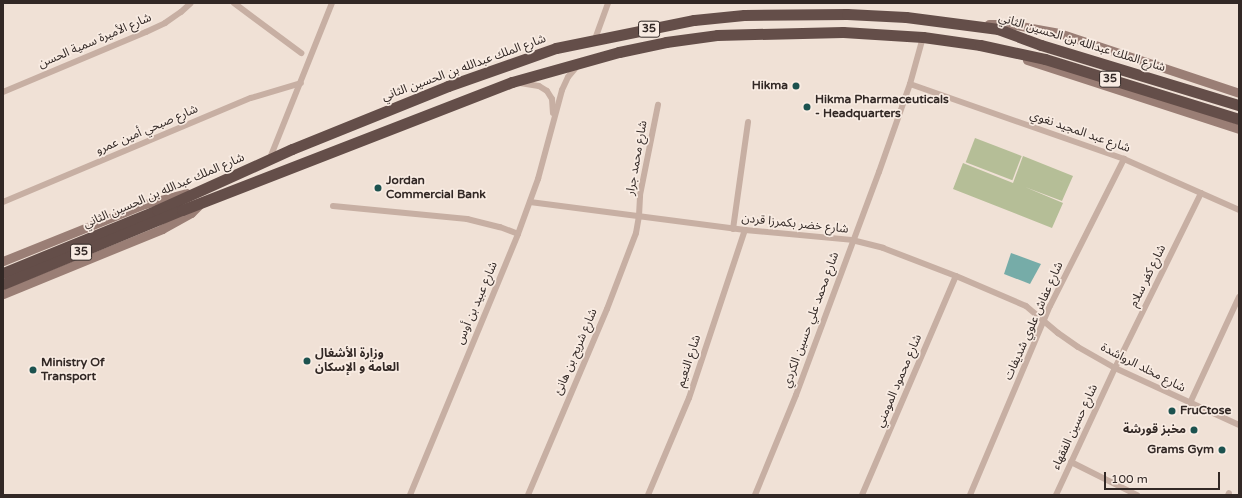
<!DOCTYPE html>
<meta charset="utf-8">
<style>
body{margin:0}
#map{position:relative;width:1242px;height:498px;overflow:hidden;background:#f0e1d6;font-family:"Varela Round","Noto Sans Arabic",sans-serif}
div>[style]{position:absolute}
[style*='--x']{left:calc(var(--x)*1px);top:calc(var(--y)*1px);width:calc(var(--w)*1px);rotate:calc(var(--a)*1deg)}
.green>*{inset:0;background:#b5be97;transform-origin:0 0}
.water>*{inset:0;background:#76aca8}
.minor>*{height:6px;margin:-3px;padding:0 3px;transform-origin:3px;border-radius:3px;background:#c7afa3}
.secondary>*{height:9px;margin:-4.5px;padding:0 4.5px;transform-origin:4.5px;border-radius:4.5px;background:#9a7e75}
.trunk>*{height:11px;margin:-5.5px;padding:0 5.5px;transform-origin:5.5px;border-radius:5.5px;background:#644e49}
.dots>*{width:11px;height:11px;translate:-50% -50%;box-sizing:border-box;border:2px solid #f8ebe2;border-radius:50%}
span{translate:-50% -50%;white-space:nowrap;text-align:center;line-height:1.15;-webkit-text-stroke:3.5px #f8ebe2;paint-order:stroke}
.shield-label span{padding:1px 3px;background:#f8ebe2;border:1px solid;border-radius:3px;-webkit-text-stroke-width:0}
.shield-label{font-size:11px;color:#322825;font-weight:700}
.street-label{font-size:12px;color:#322825}
.poi-label{font-size:12px;color:#322825;font-weight:700}
.right{translate:-100% -50%;text-align:right}
.left{translate:0 -50%;text-align:left}
.frame{position:absolute;inset:0;border:4px solid #322825;pointer-events:none}
.scale{position:absolute;left:1104px;top:472px;width:116px;height:18px;box-sizing:border-box;border:2px solid #322825;border-top:0;padding-left:5px;font-size:12px;line-height:14px;white-space:nowrap;color:#322825;-webkit-text-stroke:3px #f8ebe2;paint-order:stroke}
</style>
<div id="map">
<div class="green">
<i style="left:975px;top:138px;width:50px;height:26px;rotate:21deg"></i>
<i style="clip-path:polygon(1023px 156px,1073px 176px,1062px 201px,1025px 187px,1063px 203px,1052px 228px,953px 189px,963px 163px,1013px 183px)"></i>
</div>
<div class="water">
<i style="clip-path:polygon(1011px 253px,1041px 264px,1030px 284px,1004px 274px)"></i>
</div>
<div class="minor">
<i style="--x:234;--y:3;--w:84;--a:36.7"></i>
<i style="--x:595;--y:39;--w:38;--a:-70"></i>
<i style="--x:520;--y:83;--w:19;--a:9"></i>
<i style="--x:539;--y:86;--w:9;--a:32"></i>
<i style="--x:547;--y:91;--w:9;--a:58"></i>
<i style="--x:552;--y:99;--w:14;--a:86"></i>
<i style="--x:910;--y:84;--w:227;--a:19.3"></i>
<i style="--x:1124;--y:159;--w:126;--a:23.9"></i>
<i style="--x:3;--y:92;--w:155;--a:-22.8"></i>
<i style="--x:146;--y:32;--w:21;--a:-25"></i>
<i style="--x:165;--y:23;--w:19;--a:-35"></i>
<i style="--x:181;--y:12;--w:13;--a:-42"></i>
<i style="--x:270;--y:158;--w:167;--a:-68.2"></i>
<i style="--x:3;--y:202;--w:269;--a:-22.8"></i>
<i style="--x:251;--y:98;--w:52;--a:-16.7"></i>
<i style="--x:530;--y:202;--w:217;--a:7.4"></i>
<i style="--x:745;--y:230;--w:107;--a:5.3"></i>
<i style="--x:852;--y:240;--w:32;--a:14"></i>
<i style="--x:883;--y:248;--w:78;--a:21"></i>
<i style="--x:956;--y:276;--w:76;--a:23.2"></i>
<i style="--x:1026;--y:306;--w:42;--a:40.2"></i>
<i style="--x:1058;--y:333;--w:24;--a:35"></i>
<i style="--x:1078;--y:347;--w:43;--a:29.6"></i>
<i style="--x:1115;--y:368;--w:136;--a:24.7"></i>
<i style="--x:333;--y:206;--w:135;--a:5.5"></i>
<i style="--x:467;--y:219;--w:34;--a:14"></i>
<i style="--x:500;--y:227;--w:19;--a:21"></i>
<i style="--x:733;--y:229;--w:108;--a:-82"></i>
<i style="--x:1190;--y:403;--w:117;--a:-65.2"></i>
<i style="--x:1071;--y:462;--w:74;--a:26.6"></i>
<i style="--x:410;--y:495;--w:282;--a:-67.5"></i>
<i style="--x:518;--y:234;--w:59;--a:-70"></i>
<i style="--x:538;--y:179;--w:92;--a:-74.9"></i>
<i style="--x:562;--y:90;--w:14;--a:-65"></i>
<i style="--x:568;--y:77;--w:16;--a:-50"></i>
<i style="--x:528;--y:495;--w:202;--a:-67"></i>
<i style="--x:607;--y:309;--w:81;--a:-69.1"></i>
<i style="--x:636;--y:233;--w:17;--a:-80"></i>
<i style="--x:639;--y:216;--w:21;--a:-87"></i>
<i style="--x:640;--y:195;--w:92;--a:-78.7"></i>
<i style="--x:648;--y:495;--w:105;--a:-67.1"></i>
<i style="--x:689;--y:398;--w:177;--a:-71.6"></i>
<i style="--x:755;--y:495;--w:108;--a:-67.7"></i>
<i style="--x:796;--y:395;--w:238;--a:-69.6"></i>
<i style="--x:879;--y:172;--w:93;--a:-70.6"></i>
<i style="--x:910;--y:84;--w:49;--a:-74.5"></i>
<i style="--x:862;--y:495;--w:238;--a:-66.8"></i>
<i style="--x:970;--y:495;--w:205;--a:-67.1"></i>
<i style="--x:1050;--y:306;--w:165;--a:-63.3"></i>
<i style="--x:1056;--y:495;--w:140;--a:-65.1"></i>
<i style="--x:1115;--y:368;--w:195;--a:-63.8"></i>
<i style="--x:1228;--y:495;--w:2;--a:-63"></i>
</div>
<div class="secondary">
<i style="--x:989;--y:24;--w:21;--a:0"></i>
<i style="--x:1010;--y:24;--w:50;--a:10.4"></i>
<i style="--x:1059;--y:33;--w:190;--a:18.4"></i>
<i style="--x:1027;--y:60;--w:223;--a:18"></i>
<i style="--x:3;--y:261;--w:153;--a:-21.9"></i>
<i style="--x:145;--y:204;--w:43;--a:-14.7"></i>
<i style="--x:3;--y:294;--w:172;--a:-22.2"></i>
<i style="--x:162;--y:229;--w:33;--a:-29"></i>
<i style="--x:191;--y:213;--w:13;--a:-45"></i>
</div>
<div class="trunk">
<i style="--x:3;--y:273;--w:166;--a:-22.2"></i>
<i style="--x:157;--y:210;--w:148;--a:-24.3"></i>
<i style="--x:292;--y:149;--w:168;--a:-22"></i>
<i style="--x:448;--y:86;--w:114;--a:-19.4"></i>
<i style="--x:556;--y:48;--w:141;--a:-11.5"></i>
<i style="--x:694;--y:20;--w:50;--a:-5.7"></i>
<i style="--x:744;--y:15;--w:103;--a:-0.6"></i>
<i style="--x:847;--y:14;--w:59;--a:2.9"></i>
<i style="--x:906;--y:17;--w:93;--a:7.4"></i>
<i style="--x:998;--y:29;--w:46;--a:20.4"></i>
<i style="--x:1041;--y:45;--w:207;--a:16.9"></i>
<i style="--x:3;--y:284;--w:194;--a:-22.5"></i>
<i style="--x:182;--y:210;--w:354;--a:-21.2"></i>
<i style="--x:512;--y:82;--w:111;--a:-15.7"></i>
<i style="--x:619;--y:52;--w:48;--a:-12"></i>
<i style="--x:666;--y:42;--w:51;--a:-7.8"></i>
<i style="--x:717;--y:35;--w:126;--a:-1.4"></i>
<i style="--x:843;--y:32;--w:80;--a:3.6"></i>
<i style="--x:923;--y:37;--w:58;--a:8"></i>
<i style="--x:980;--y:45;--w:66;--a:12.2"></i>
<i style="--x:1045;--y:59;--w:203;--a:17.2"></i>
</div>
<div class="dots">
<i style="left:796px;top:86px;background:#1c524f"></i>
<i style="left:807px;top:107px;background:#1c524f"></i>
<i style="left:378px;top:188px;background:#1c524f"></i>
<i style="left:307px;top:361px;background:#1c524f"></i>
<i style="left:33px;top:370px;background:#1c524f"></i>
<i style="left:1172px;top:411px;background:#1c524f"></i>
<i style="left:1194px;top:430px;background:#1c524f"></i>
<i style="left:1222px;top:450px;background:#1c524f"></i>
</div>
<div class="shield-label">
<span style="left:649px;top:29px">35</span>
<span style="left:1110px;top:79px">35</span>
<span style="left:81px;top:252px">35</span>
</div>
<div class="street-label">
<span style="left:95px;top:41px;rotate:-23deg">شارع الأميرة سمية الحسن</span>
<span style="left:1082px;top:43px;rotate:17deg">شارع الملك عبدالله بن الحسين الثاني</span>
<span style="left:464px;top:68px;rotate:-20deg">شارع الملك عبدالله بن الحسين الثاني</span>
<span style="left:147px;top:130px;rotate:-23deg">شارع صبحي أمين عمرو</span>
<span style="left:1080px;top:132px;rotate:19deg">شارع عبد المجيد نغوي</span>
<span style="left:637px;top:158px;rotate:-80deg">شارع محمد جرار</span>
<span style="left:164px;top:191px;rotate:-23deg">شارع الملك عبدالله بن الحسين الثاني</span>
<span style="left:795px;top:224px;rotate:6deg">شارع خضر بكمرزا قردن</span>
<span style="left:1148px;top:276px;rotate:-64deg">شارع كفر سلام</span>
<span style="left:477px;top:303px;rotate:-67deg">شارع عبيد بن أوس</span>
<span style="left:811px;top:320px;rotate:-70deg">شارع محمد علي حسين الكردي</span>
<span style="left:1034px;top:321px;rotate:-66deg">شارع عفاش علوي شديفات</span>
<span style="left:576px;top:352px;rotate:-67deg">شارع شريح بن هانئ</span>
<span style="left:689px;top:361px;rotate:-72deg">شارع النعيم</span>
<span style="left:1143px;top:368px;rotate:27deg">شارع مخلد الرواشدة</span>
<span style="left:899px;top:381px;rotate:-67deg">شارع محمود المومني</span>
<span style="left:1075px;top:427px;rotate:-65deg">شارع حسين الفقهاء</span>
</div>
<div class="poi-label">
<span class="right" style="left:788px;top:86px">Hikma</span>
<span class="left" style="left:815px;top:107px">Hikma Pharmaceuticals<br>- Headquarters</span>
<span class="left" style="left:386px;top:188px">Jordan<br>Commercial Bank</span>
<span class="left" style="left:315px;top:361px">وزارة الأشغال<br>العامة و الإسكان</span>
<span class="left" style="left:41px;top:370px">Ministry Of<br>Transport</span>
<span class="left" style="left:1180px;top:411px">FruCtose</span>
<span class="right" style="left:1186px;top:430px">مخبز قورشة</span>
<span class="right" style="left:1214px;top:450px">Grams Gym</span>
</div>
<div class="frame"></div>
<div class="scale">100 m</div>
</div>
